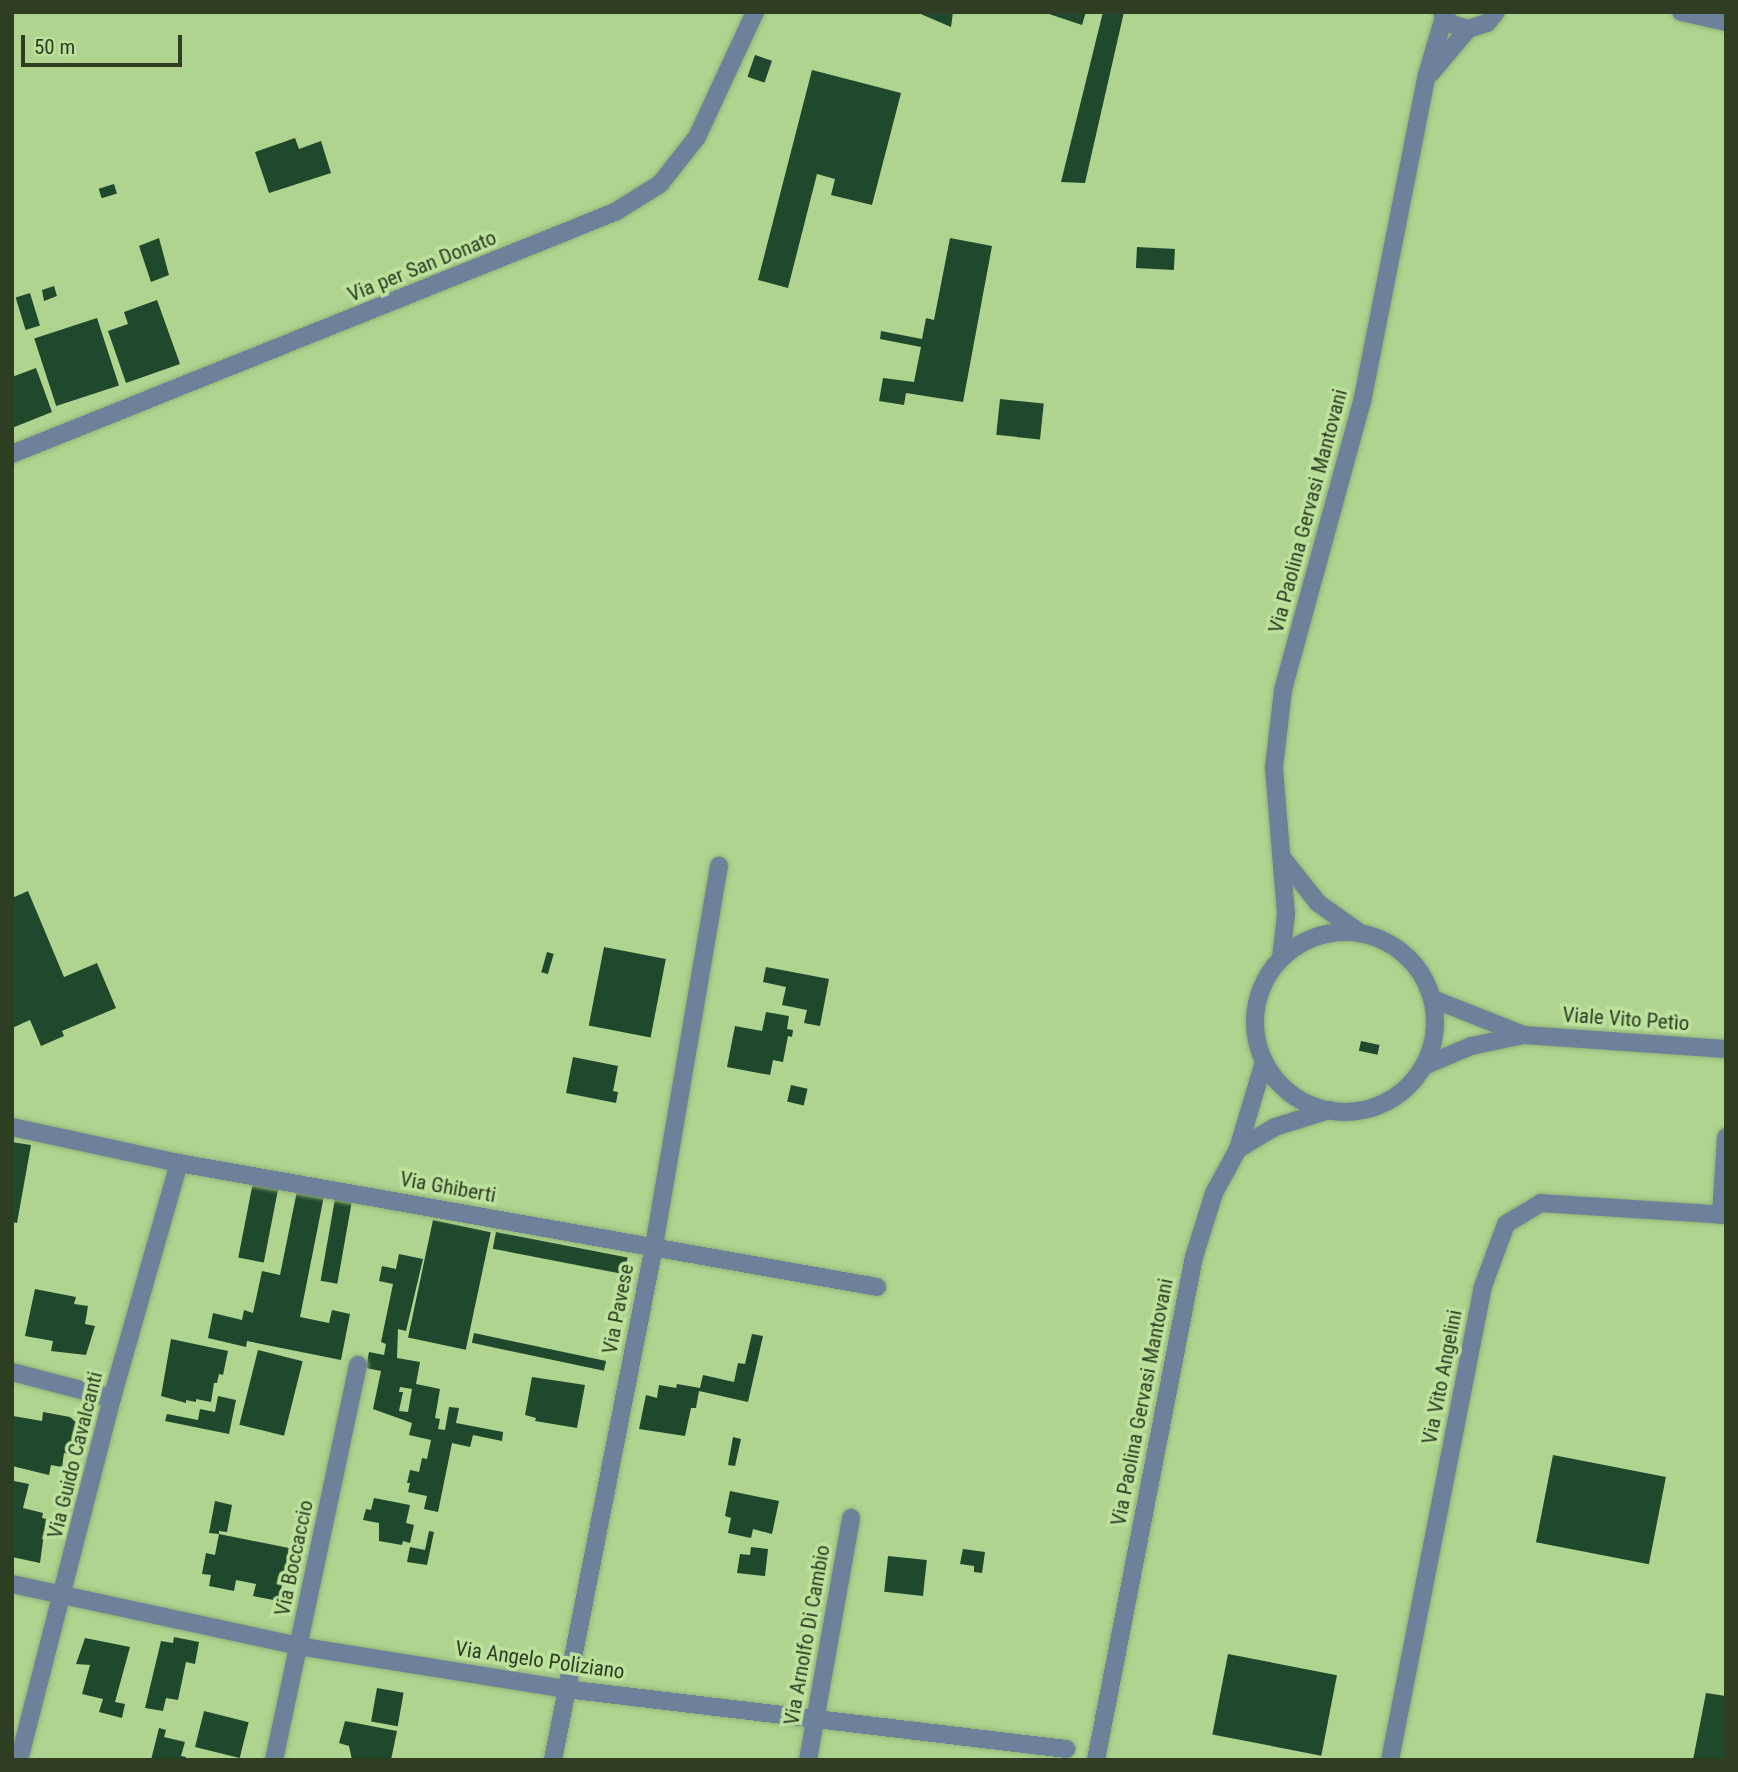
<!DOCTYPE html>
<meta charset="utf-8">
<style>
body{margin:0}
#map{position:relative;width:1738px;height:1772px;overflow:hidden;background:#aed490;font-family:"Roboto Condensed",sans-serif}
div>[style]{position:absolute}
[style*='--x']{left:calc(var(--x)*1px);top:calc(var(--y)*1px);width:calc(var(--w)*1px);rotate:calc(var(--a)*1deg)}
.building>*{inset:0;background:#20482c;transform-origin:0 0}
.roads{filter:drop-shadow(0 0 2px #92b378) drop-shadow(0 0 2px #92b378)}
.minor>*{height:18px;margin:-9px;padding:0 9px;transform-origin:9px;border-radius:9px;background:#6d829a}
.minor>.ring{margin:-9px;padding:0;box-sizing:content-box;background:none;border:18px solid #6d829a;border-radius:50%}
span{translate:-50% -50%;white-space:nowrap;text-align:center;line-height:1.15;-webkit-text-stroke:7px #bbe19d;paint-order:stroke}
.street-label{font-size:21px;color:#2f3e22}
.frame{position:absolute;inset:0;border:14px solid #2f3e22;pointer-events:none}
.scale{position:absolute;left:21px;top:35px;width:161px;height:32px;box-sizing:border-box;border:4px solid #2f3e22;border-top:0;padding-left:9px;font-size:21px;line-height:24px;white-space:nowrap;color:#2f3e22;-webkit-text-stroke:5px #bbe19d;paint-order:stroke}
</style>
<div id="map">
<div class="building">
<i style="clip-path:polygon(917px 12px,953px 12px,951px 27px,923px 15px)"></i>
<i style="clip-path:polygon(1043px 12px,1086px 12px,1082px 25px)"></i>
<i style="clip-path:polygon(1103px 12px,1124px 12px,1085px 183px,1061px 182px)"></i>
<i style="left:755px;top:55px;width:18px;height:23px;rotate:19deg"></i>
<i style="clip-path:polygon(812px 70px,901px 93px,872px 205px,831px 195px,835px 179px,817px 174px,788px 288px,758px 280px)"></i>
<i style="clip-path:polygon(295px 138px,299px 149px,321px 141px,331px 173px,269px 193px,255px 152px)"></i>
<i style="left:114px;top:184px;width:10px;height:16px;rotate:73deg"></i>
<i style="clip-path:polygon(159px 238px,169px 275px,151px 282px,139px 246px)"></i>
<i style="clip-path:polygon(950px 238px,992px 246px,963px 402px,906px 393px,904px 405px,879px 401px,883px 378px,914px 382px,921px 347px,880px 339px,881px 331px,922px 339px,926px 318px,934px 320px)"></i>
<i style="left:1137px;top:247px;width:38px;height:21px;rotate:3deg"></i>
<i style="clip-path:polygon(54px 286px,57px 296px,44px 301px,42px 290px)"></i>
<i style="left:30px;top:293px;width:34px;height:15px;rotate:73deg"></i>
<i style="clip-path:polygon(157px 300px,180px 364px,126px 383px,108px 331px,128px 324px,124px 312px)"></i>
<i style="left:97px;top:318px;width:71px;height:66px;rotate:72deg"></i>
<i style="clip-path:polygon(36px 368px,52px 412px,12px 428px,12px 377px)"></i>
<i style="left:1000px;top:399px;width:44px;height:36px;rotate:6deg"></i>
<i style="clip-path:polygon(28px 891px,64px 977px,97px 963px,116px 1008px,62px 1031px,64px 1036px,41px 1046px,30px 1020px,12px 1028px,12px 898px)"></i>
<i style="left:604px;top:947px;width:63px;height:80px;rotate:11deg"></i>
<i style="left:547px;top:952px;width:7px;height:21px;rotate:16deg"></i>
<i style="clip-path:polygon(766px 967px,829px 979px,820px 1026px,804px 1023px,807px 1010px,782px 1005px,786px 987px,763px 982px)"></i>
<i style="clip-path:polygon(766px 1012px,789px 1016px,787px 1029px,793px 1030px,792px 1037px,788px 1036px,783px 1062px,773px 1060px,770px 1075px,727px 1067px,735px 1026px,762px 1031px)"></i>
<i style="left:1361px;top:1041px;width:19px;height:10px;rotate:12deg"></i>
<i style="clip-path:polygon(573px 1057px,618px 1066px,613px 1091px,618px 1092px,616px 1103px,566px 1093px)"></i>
<i style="left:791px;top:1085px;width:17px;height:17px;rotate:13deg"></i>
<i style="clip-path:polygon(12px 1142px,31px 1145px,17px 1223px,12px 1222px)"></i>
<i style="left:253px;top:1182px;width:26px;height:77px;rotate:11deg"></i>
<i style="clip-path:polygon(297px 1191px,324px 1196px,300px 1317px,329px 1323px,332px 1310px,350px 1314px,341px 1360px,247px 1341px,246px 1347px,208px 1338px,213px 1313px,242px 1320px,244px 1310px,253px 1313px,262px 1271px,280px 1275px)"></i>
<i style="left:335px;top:1199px;width:17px;height:83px;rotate:10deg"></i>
<i style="left:433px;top:1220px;width:59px;height:120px;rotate:12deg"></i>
<i style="left:496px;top:1232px;width:134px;height:17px;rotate:11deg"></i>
<i style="clip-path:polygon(evenodd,399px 1254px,423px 1259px,406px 1331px,398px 1329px,397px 1358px,420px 1362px,416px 1384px,440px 1389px,435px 1418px,440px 1419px,438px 1429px,445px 1430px,449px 1407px,459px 1408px,456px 1423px,503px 1432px,502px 1441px,473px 1435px,470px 1447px,452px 1443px,438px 1512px,424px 1509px,427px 1496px,408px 1492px,410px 1483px,407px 1483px,410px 1470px,419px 1472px,422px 1458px,427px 1459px,431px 1440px,409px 1435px,412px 1423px,373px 1409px,381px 1371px,366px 1368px,369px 1352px,384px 1355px,386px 1344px,381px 1342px,393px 1284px,379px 1281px,382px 1266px,396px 1269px,399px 1254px,400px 1387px,412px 1389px,408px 1412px,399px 1411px,403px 1392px,399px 1392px,400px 1387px)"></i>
<i style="clip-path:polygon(35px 1289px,76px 1297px,74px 1304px,88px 1306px,85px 1324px,95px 1326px,86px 1355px,51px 1351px,53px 1341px,25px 1336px)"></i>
<i style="left:474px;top:1333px;width:135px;height:10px;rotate:12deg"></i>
<i style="clip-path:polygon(752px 1334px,763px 1336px,748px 1402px,699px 1391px,696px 1408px,691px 1408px,685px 1436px,639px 1429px,646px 1395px,657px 1398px,659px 1385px,676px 1388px,677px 1384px,700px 1388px,703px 1375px,734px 1382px,738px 1363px,745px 1364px)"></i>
<i style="clip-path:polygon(171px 1339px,228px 1351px,223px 1375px,219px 1374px,217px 1383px,214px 1383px,211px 1402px,196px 1399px,196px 1402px,186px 1400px,186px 1403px,161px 1396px)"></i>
<i style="left:258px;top:1350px;width:46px;height:77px;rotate:14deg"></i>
<i style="clip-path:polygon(532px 1377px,585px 1385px,577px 1428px,535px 1421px,536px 1418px,525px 1415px)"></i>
<i style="clip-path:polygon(218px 1396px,236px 1400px,229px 1434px,165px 1421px,167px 1414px,198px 1420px,200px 1409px,215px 1412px)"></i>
<i style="clip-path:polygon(43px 1412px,70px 1417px,78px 1424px,73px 1455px,64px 1453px,62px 1467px,51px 1465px,49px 1475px,12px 1466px,13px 1416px,42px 1421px)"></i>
<i style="clip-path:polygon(733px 1437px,741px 1439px,735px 1466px,728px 1465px)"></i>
<i style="left:1553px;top:1455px;width:115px;height:89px;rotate:11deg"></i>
<i style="clip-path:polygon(14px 1481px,29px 1484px,23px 1508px,43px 1513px,42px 1518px,46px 1519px,40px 1563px,12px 1557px)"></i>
<i style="clip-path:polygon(730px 1491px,779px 1501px,772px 1534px,753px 1529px,751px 1538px,728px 1533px,731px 1518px,725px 1516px)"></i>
<i style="clip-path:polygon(374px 1498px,410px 1505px,406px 1523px,414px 1525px,410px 1543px,403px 1541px,402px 1545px,379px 1541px,379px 1523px,363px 1520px,366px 1509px,371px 1510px)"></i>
<i style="clip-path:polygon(215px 1501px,232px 1505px,227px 1532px,219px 1531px,219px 1534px,209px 1533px)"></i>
<i style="clip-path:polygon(429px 1531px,434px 1532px,427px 1565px,407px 1562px,410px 1547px,425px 1550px)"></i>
<i style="clip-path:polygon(219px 1534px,289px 1548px,279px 1601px,253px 1596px,256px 1584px,236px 1580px,234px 1591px,209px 1586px,211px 1575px,202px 1574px,206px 1553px,215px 1555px)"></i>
<i style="clip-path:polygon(751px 1547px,768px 1549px,765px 1576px,737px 1573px,740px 1554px,750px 1555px)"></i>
<i style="clip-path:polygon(963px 1549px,985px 1552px,982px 1573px,974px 1572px,974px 1566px,960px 1564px)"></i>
<i style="left:888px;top:1556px;width:39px;height:36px;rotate:6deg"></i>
<i style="clip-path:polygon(174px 1637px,199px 1642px,195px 1664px,186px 1662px,178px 1700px,166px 1698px,163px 1711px,145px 1708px,161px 1641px,173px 1643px)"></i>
<i style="clip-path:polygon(85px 1638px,130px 1647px,115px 1702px,125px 1704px,122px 1718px,99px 1712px,103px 1699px,82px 1694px,90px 1665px,76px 1664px)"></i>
<i style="left:1228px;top:1654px;width:111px;height:82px;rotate:11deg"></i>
<i style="left:377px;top:1688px;width:27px;height:34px;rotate:10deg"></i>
<i style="clip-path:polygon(1706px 1693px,1726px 1696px,1726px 1760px,1693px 1760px)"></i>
<i style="left:204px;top:1711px;width:46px;height:37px;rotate:14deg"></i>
<i style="clip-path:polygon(345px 1721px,397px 1731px,391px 1760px,352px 1760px,349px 1746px,339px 1743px)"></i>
<i style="clip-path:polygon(159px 1728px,166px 1730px,164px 1737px,185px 1742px,181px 1756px,186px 1757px,185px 1760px,151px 1760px)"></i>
</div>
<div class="roads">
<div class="minor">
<i style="--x:1442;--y:12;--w:15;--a:53"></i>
<i style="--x:1451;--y:24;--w:18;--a:16"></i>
<i style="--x:1468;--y:29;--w:20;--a:-18"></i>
<i style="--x:1487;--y:23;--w:14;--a:-51"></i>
<i style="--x:1681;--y:12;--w:46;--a:12.5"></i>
<i style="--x:1431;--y:73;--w:57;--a:-49.9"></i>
<i style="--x:12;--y:454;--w:650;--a:-21.87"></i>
<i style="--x:615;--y:212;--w:53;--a:-31.9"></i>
<i style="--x:660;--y:184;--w:60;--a:-51.8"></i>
<i style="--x:697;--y:137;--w:138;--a:-65.1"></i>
<i style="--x:1284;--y:860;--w:55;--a:51.7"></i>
<i style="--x:1318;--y:903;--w:52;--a:35.5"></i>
<i class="ring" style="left:1255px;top:932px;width:162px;height:162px"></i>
<i style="--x:1281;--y:958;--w:44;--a:-83.5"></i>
<i style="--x:1286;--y:914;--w:147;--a:-94.7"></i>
<i style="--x:1274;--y:767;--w:78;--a:-83.3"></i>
<i style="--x:1283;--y:690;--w:299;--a:-74.7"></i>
<i style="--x:1362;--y:402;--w:330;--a:-78.8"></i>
<i style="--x:1426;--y:78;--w:64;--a:-73.6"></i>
<i style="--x:1433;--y:999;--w:98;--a:21.6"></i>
<i style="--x:1524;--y:1035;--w:202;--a:4"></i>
<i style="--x:1424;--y:1066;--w:51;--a:-23.1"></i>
<i style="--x:1471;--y:1046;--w:54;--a:-11.7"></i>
<i style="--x:12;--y:1127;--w:171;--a:12.2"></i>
<i style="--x:179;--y:1163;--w:709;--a:10.07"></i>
<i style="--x:1238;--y:1149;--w:43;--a:-30.7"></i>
<i style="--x:1275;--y:1127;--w:57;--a:-17.5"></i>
<i style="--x:1721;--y:1215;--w:78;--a:-86.3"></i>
<i style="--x:12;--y:1372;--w:103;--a:14.6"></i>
<i style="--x:12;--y:1584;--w:293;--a:12.2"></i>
<i style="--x:298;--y:1646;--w:271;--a:9.1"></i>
<i style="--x:566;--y:1689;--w:504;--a:6.84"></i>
<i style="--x:19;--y:1760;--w:374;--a:-75.6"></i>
<i style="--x:112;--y:1398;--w:244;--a:-74.1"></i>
<i style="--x:274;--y:1760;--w:404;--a:-78"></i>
<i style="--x:553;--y:1760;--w:524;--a:-78.88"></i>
<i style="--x:654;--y:1246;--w:386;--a:-80.3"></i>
<i style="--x:808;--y:1760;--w:246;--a:-79.9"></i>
<i style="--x:1096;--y:1760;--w:512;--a:-78.98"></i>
<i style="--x:1194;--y:1257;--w:67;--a:-72.6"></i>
<i style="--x:1214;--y:1193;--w:50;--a:-61.4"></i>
<i style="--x:1238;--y:1149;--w:91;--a:-73.4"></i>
<i style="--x:1390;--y:1760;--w:480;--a:-78.9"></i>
<i style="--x:1482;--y:1289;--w:69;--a:-69.7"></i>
<i style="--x:1506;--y:1224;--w:41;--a:-31"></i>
<i style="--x:1541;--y:1203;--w:185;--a:3.7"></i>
</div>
</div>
<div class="street-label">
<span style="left:422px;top:266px;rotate:-22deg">Via per San Donato</span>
<span style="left:1308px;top:511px;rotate:-75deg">Via Paolina Gervasi Mantovani</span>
<span style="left:1626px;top:1019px;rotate:4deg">Viale Vito Petìo</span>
<span style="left:448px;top:1187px;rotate:10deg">Via Ghiberti</span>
<span style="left:618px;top:1309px;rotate:-79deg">Via Pavese</span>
<span style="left:1442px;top:1377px;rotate:-79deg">Via Vito Angelini</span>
<span style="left:1142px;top:1402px;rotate:-79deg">Via Paolina Gervasi Mantovani</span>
<span style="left:75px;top:1455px;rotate:-76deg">Via Guido Cavalcanti</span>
<span style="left:294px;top:1558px;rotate:-78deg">Via Boccaccio</span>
<span style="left:807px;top:1635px;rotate:-80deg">Via Arnolfo Di Cambio</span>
<span style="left:540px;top:1660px;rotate:8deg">Via Angelo Poliziano</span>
</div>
<div class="frame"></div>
<div class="scale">50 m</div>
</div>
